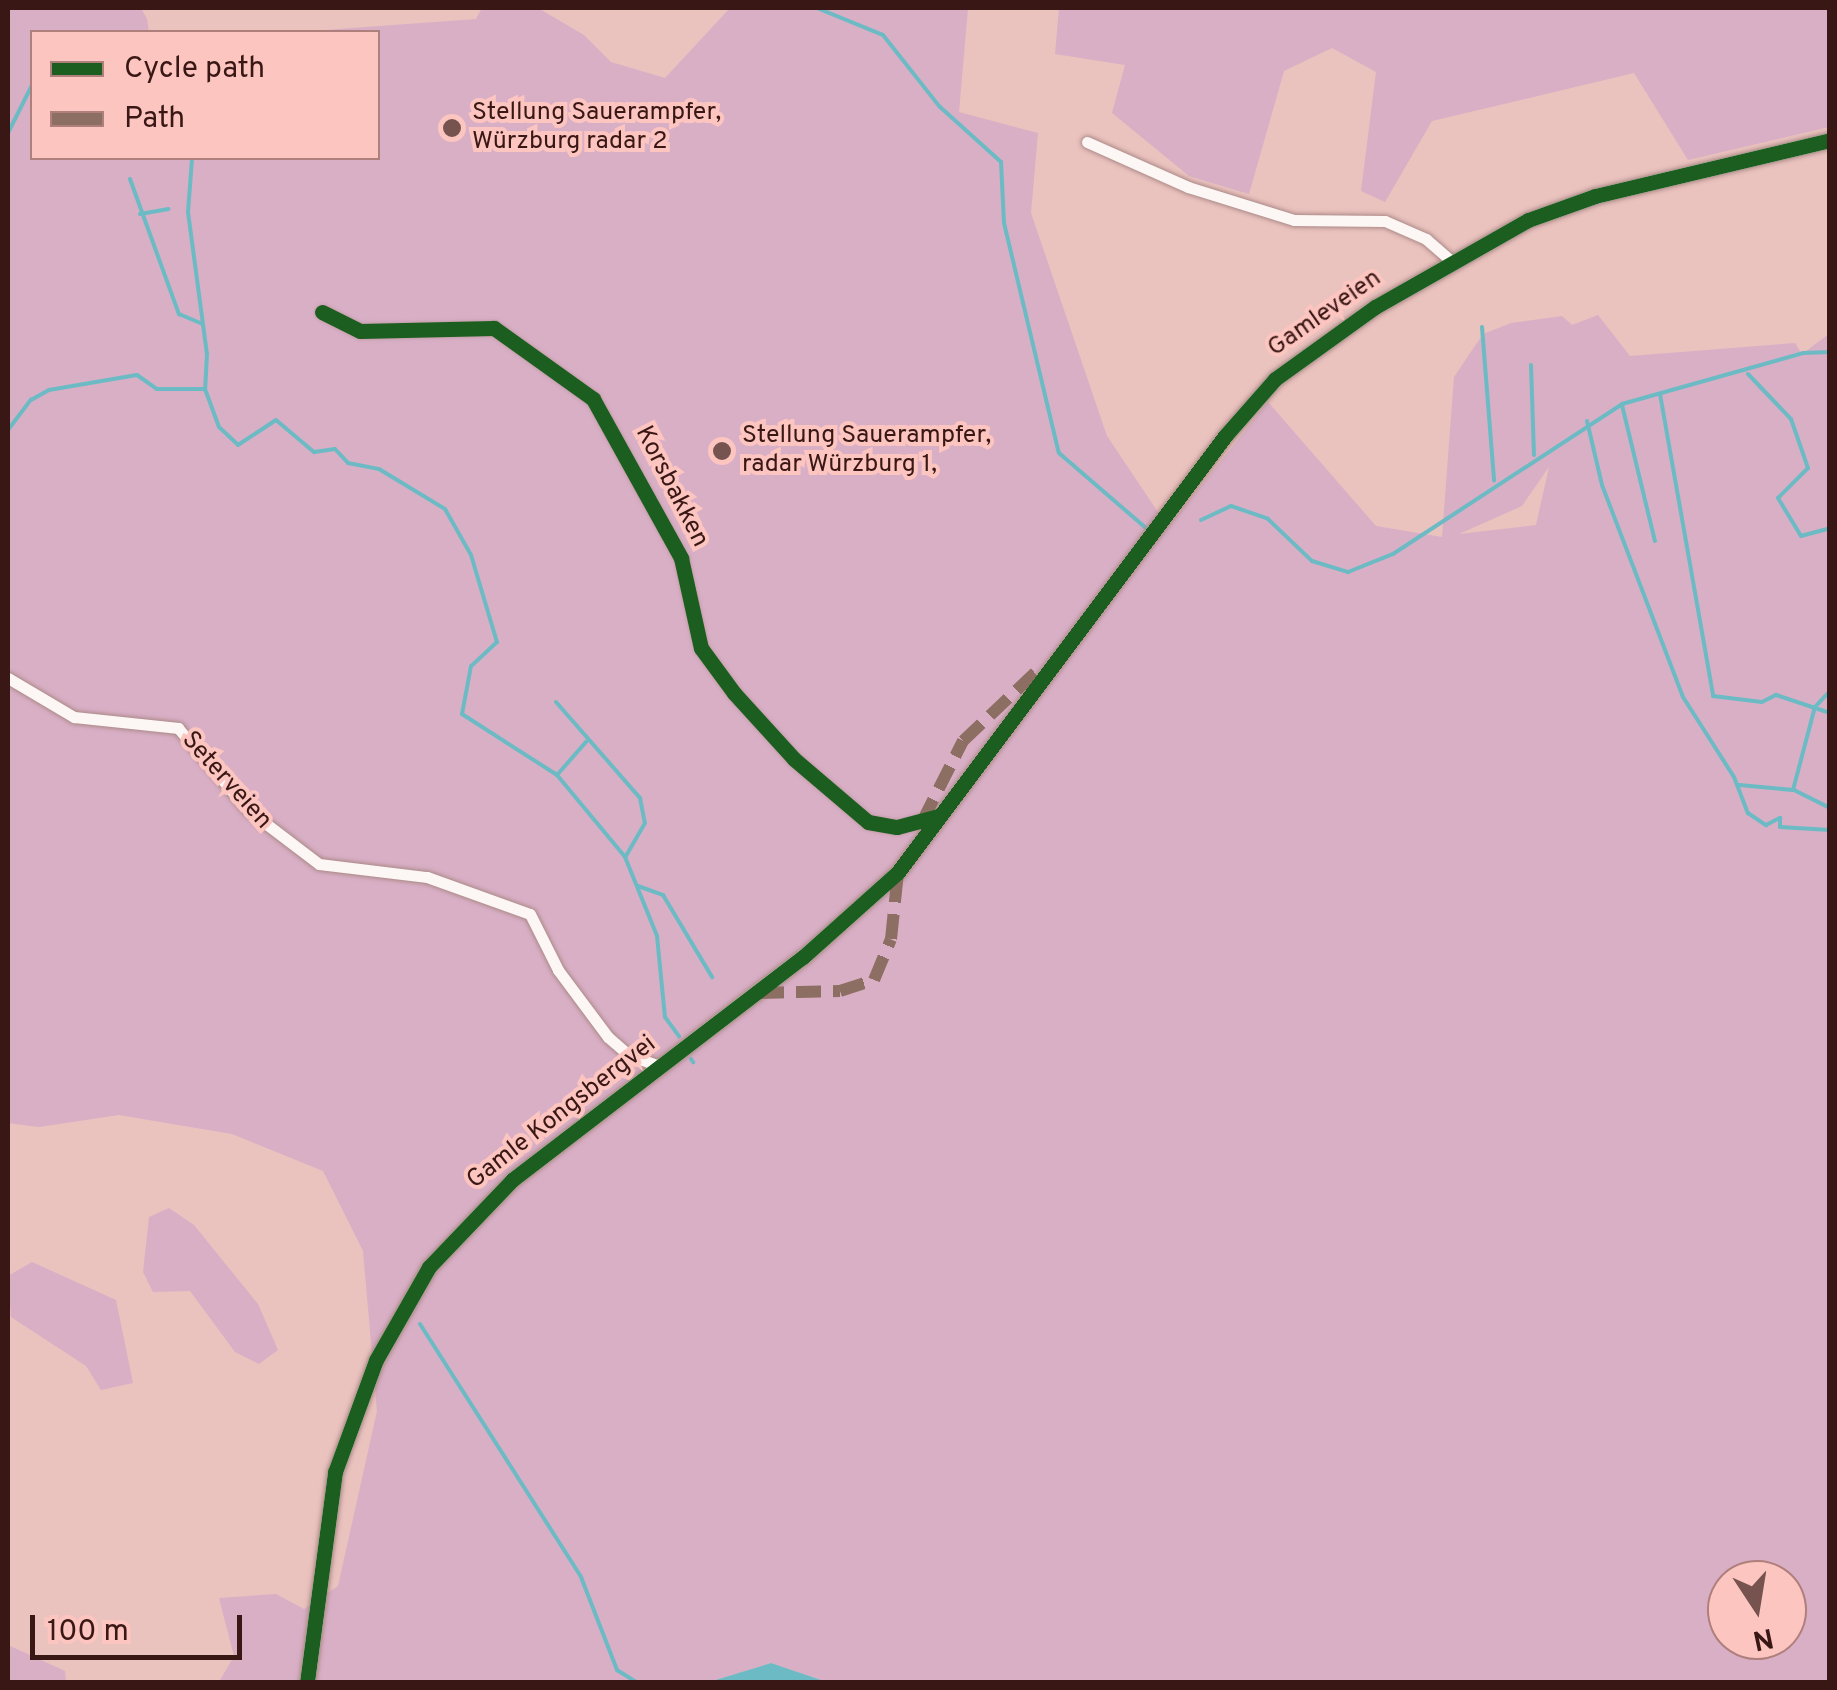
<!DOCTYPE html>
<meta charset="utf-8">
<style>
body{margin:0}
#map{position:relative;width:1837px;height:1690px;overflow:hidden;background:#eac2be;font-family:Overpass,sans-serif}
div>[style]{position:absolute}
[style*='--x']{left:calc(var(--x)*1px);top:calc(var(--y)*1px);width:calc(var(--w)*1px);rotate:calc(var(--a)*1deg)}
.green>*{inset:0;background:#d9afc6}
.water>*{inset:0;background:#6cbbc4}
.stream>*{height:4px;margin:-2px;padding:0 2px;transform-origin:2px;border-radius:2px;background:#6cbbc4}
.roads{filter:drop-shadow(0 0 2px #ab8a87) drop-shadow(0 0 2px #ab8a87)}
.street>*{height:11px;margin:-5.5px;padding:0 5.5px;transform-origin:5.5px;border-radius:5.5px;background:#fcf6f5}
.secondary>*{height:15px;margin:-7.5px;padding:0 7.5px;transform-origin:7.5px;border-radius:7.5px;background:#fcf6f5}
.quiet>*{height:12px;margin-top:-6px;transform-origin:0;background:repeating-linear-gradient(90deg,#8d6e63 0 25px,transparent 0 37px)}
.cycleway>*{height:15px;margin:-7.5px;padding:0 7.5px;transform-origin:7.5px;border-radius:7.5px;background:#1b5e20}
.dots>*{width:28px;height:28px;translate:-50% -50%;box-sizing:border-box;border:5px solid #fdc5c0;border-radius:50%}
span{translate:-50% -50%;white-space:nowrap;text-align:center;line-height:1.15;-webkit-text-stroke:8px #fdc5c0;paint-order:stroke}
.poi-label{font-size:25px;color:#391715}
.left{translate:0 -50%;text-align:left}
.street-label{font-size:25px;color:#391715}
.frame{position:absolute;inset:0;border:10px solid #391715;pointer-events:none}
.legend{position:absolute;left:30px;top:30px;width:350px;height:130px;box-sizing:border-box;background:#fdc5c0;border:2px solid #af7f7c;margin:0;padding:12px 18px;list-style:none;font-size:30px;color:#391715}
.legend li{display:flex;align-items:center;gap:20px;height:50px}
.legend b{width:50px;border:2px solid #af7f7c}
.north{position:absolute;left:1707px;top:1560px;width:100px;height:100px;box-sizing:border-box;background:#fdc5c0;border:2px solid #af7f7c;border-radius:50%;rotate:168deg;font-size:28px;font-weight:700;line-height:40px;text-align:center;color:#391715}
.north::after{content:'';display:block;margin:auto;width:35px;height:45px;background:#775350;clip-path:polygon(50% 0,100% 100%,50% 72%,0 100%)}
.scale{position:absolute;left:30px;top:1615px;width:212px;height:45px;box-sizing:border-box;border:5px solid #391715;border-top:0;padding-left:12px;font-size:30px;line-height:35px;white-space:nowrap;color:#391715;-webkit-text-stroke:8px #fdc5c0;paint-order:stroke}
</style>
<div id="map">
<div class="green">
<i style="clip-path:polygon(evenodd,8px 8px,141px 8px,147px 19px,149px 32px,32px 32px,32px 158px,378px 158px,378px 32px,297px 32px,476px 19px,482px 8px,538px 8px,584px 35px,611px 62px,665px 78px,730px 8px,968px 8px,959px 112px,1038px 133px,1031px 213px,1107px 436px,1168px 527px,1268px 402px,1376px 526px,1442px 537px,1454px 377px,1483px 334px,1511px 323px,1562px 316px,1572px 325px,1598px 315px,1630px 356px,1795px 343px,1802px 354px,1829px 334px,1829px 1682px,827px 1682px,771px 1663px,709px 1682px,219px 1682px,234px 1656px,219px 1598px,276px 1594px,304px 1609px,338px 1586px,377px 1411px,363px 1251px,323px 1171px,232px 1134px,119px 1115px,39px 1127px,8px 1123px,8px 8px,1549px 467px,1536px 525px,1459px 534px,1522px 506px,1549px 467px,8px 8px,1727px 1580px,1787px 1580px,1787px 1640px,1727px 1640px,1727px 1580px)"></i>
<i style="clip-path:polygon(1059px 8px,1829px 8px,1829px 127px,1688px 160px,1634px 73px,1432px 121px,1385px 202px,1361px 191px,1376px 72px,1332px 48px,1284px 71px,1249px 194px,1189px 176px,1112px 113px,1125px 65px,1055px 54px)"></i>
<i style="clip-path:polygon(169px 1208px,194px 1225px,258px 1304px,278px 1350px,259px 1364px,235px 1352px,190px 1291px,153px 1292px,143px 1272px,149px 1217px)"></i>
<i style="clip-path:polygon(32px 1262px,116px 1300px,133px 1383px,101px 1390px,86px 1366px,11px 1317px,8px 1276px)"></i>
<i style="clip-path:polygon(8px 1645px,65px 1671px,66px 1682px,8px 1682px)"></i>
</div>
<div class="water">
<i style="clip-path:polygon(771px 1663px,827px 1682px,709px 1682px)"></i>
</div>
<div class="stream">
<i style="--x:817;--y:8;--w:71;--a:22.2"></i>
<i style="--x:883;--y:35;--w:90;--a:51.7"></i>
<i style="--x:939;--y:106;--w:84;--a:42.1"></i>
<i style="--x:1001;--y:162;--w:61;--a:87.2"></i>
<i style="--x:1004;--y:223;--w:236;--a:76.6"></i>
<i style="--x:1059;--y:453;--w:116;--a:40.8"></i>
<i style="--x:8;--y:133;--w:54;--a:-63.4"></i>
<i style="--x:192;--y:159;--w:53;--a:94.3"></i>
<i style="--x:188;--y:212;--w:143;--a:82.4"></i>
<i style="--x:207;--y:354;--w:35;--a:93"></i>
<i style="--x:205;--y:389;--w:40;--a:69.8"></i>
<i style="--x:219;--y:427;--w:26;--a:43"></i>
<i style="--x:238;--y:445;--w:45;--a:-33.3"></i>
<i style="--x:276;--y:420;--w:50;--a:40.1"></i>
<i style="--x:314;--y:452;--w:21;--a:-8"></i>
<i style="--x:335;--y:449;--w:19;--a:47"></i>
<i style="--x:348;--y:463;--w:32;--a:11"></i>
<i style="--x:379;--y:469;--w:77;--a:31.2"></i>
<i style="--x:445;--y:509;--w:53;--a:60.5"></i>
<i style="--x:471;--y:555;--w:91;--a:73.4"></i>
<i style="--x:497;--y:642;--w:35;--a:137"></i>
<i style="--x:471;--y:666;--w:49;--a:100.6"></i>
<i style="--x:462;--y:714;--w:113;--a:32.7"></i>
<i style="--x:557;--y:775;--w:107;--a:50.3"></i>
<i style="--x:625;--y:857;--w:85;--a:67.9"></i>
<i style="--x:657;--y:936;--w:81;--a:84.4"></i>
<i style="--x:665;--y:1017;--w:24;--a:54"></i>
<i style="--x:130;--y:179;--w:144;--a:70.1"></i>
<i style="--x:179;--y:314;--w:25;--a:23"></i>
<i style="--x:140;--y:214;--w:29;--a:-10"></i>
<i style="--x:1482;--y:327;--w:154;--a:85.5"></i>
<i style="--x:1531;--y:365;--w:90;--a:88.1"></i>
<i style="--x:1748;--y:374;--w:62;--a:46.3"></i>
<i style="--x:1791;--y:419;--w:52;--a:70.9"></i>
<i style="--x:1808;--y:468;--w:42;--a:135"></i>
<i style="--x:1778;--y:498;--w:44;--a:58.8"></i>
<i style="--x:1801;--y:536;--w:30;--a:-15"></i>
<i style="--x:1660;--y:394;--w:307;--a:80"></i>
<i style="--x:1713;--y:696;--w:49;--a:7"></i>
<i style="--x:1762;--y:702;--w:16;--a:-27"></i>
<i style="--x:1776;--y:695;--w:57;--a:18.4"></i>
<i style="--x:1622;--y:405;--w:140;--a:76.4"></i>
<i style="--x:1587;--y:421;--w:66;--a:76.8"></i>
<i style="--x:1602;--y:485;--w:227;--a:69.1"></i>
<i style="--x:1683;--y:697;--w:95;--a:57.5"></i>
<i style="--x:1734;--y:777;--w:39;--a:69"></i>
<i style="--x:1748;--y:813;--w:22;--a:34"></i>
<i style="--x:1766;--y:825;--w:16;--a:-27"></i>
<i style="--x:1780;--y:818;--w:9;--a:90"></i>
<i style="--x:1780;--y:827;--w:50;--a:3.4"></i>
<i style="--x:8;--y:430;--w:38;--a:-53"></i>
<i style="--x:31;--y:400;--w:21;--a:-29"></i>
<i style="--x:49;--y:390;--w:89;--a:-9.7"></i>
<i style="--x:137;--y:375;--w:24;--a:35"></i>
<i style="--x:157;--y:389;--w:48;--a:0"></i>
<i style="--x:1201;--y:520;--w:33;--a:-25"></i>
<i style="--x:1231;--y:506;--w:39;--a:19"></i>
<i style="--x:1268;--y:519;--w:61;--a:43.7"></i>
<i style="--x:1312;--y:561;--w:38;--a:17"></i>
<i style="--x:1348;--y:572;--w:48;--a:-21.8"></i>
<i style="--x:1393;--y:554;--w:274;--a:-33.2"></i>
<i style="--x:1622;--y:404;--w:188;--a:-15.7"></i>
<i style="--x:1803;--y:353;--w:27;--a:-2"></i>
<i style="--x:556;--y:702;--w:128;--a:48.8"></i>
<i style="--x:640;--y:798;--w:25;--a:79"></i>
<i style="--x:645;--y:823;--w:39;--a:120"></i>
<i style="--x:557;--y:775;--w:44;--a:-48.7"></i>
<i style="--x:1739;--y:785;--w:54;--a:5.3"></i>
<i style="--x:1793;--y:790;--w:86;--a:-75.2"></i>
<i style="--x:1815;--y:707;--w:22;--a:-47"></i>
<i style="--x:1794;--y:790;--w:40;--a:26.6"></i>
<i style="--x:638;--y:886;--w:27;--a:20"></i>
<i style="--x:663;--y:895;--w:96;--a:59.1"></i>
<i style="--x:691;--y:1059;--w:4;--a:56"></i>
<i style="--x:420;--y:1324;--w:300;--a:57.5"></i>
<i style="--x:581;--y:1577;--w:100;--a:68.8"></i>
<i style="--x:617;--y:1670;--w:22;--a:32"></i>
<i style="--x:1186;--y:1682;--w:49;--a:0"></i>
</div>
<div class="roads">
<div class="street">
<i style="--x:1087;--y:142;--w:111;--a:24"></i>
<i style="--x:1188;--y:187;--w:111;--a:17.3"></i>
<i style="--x:1294;--y:220;--w:91;--a:0.6"></i>
<i style="--x:1385;--y:221;--w:45;--a:23.7"></i>
<i style="--x:1426;--y:239;--w:33;--a:41"></i>
<i style="--x:322;--y:312;--w:42;--a:26.6"></i>
<i style="--x:360;--y:331;--w:134;--a:-1.3"></i>
<i style="--x:494;--y:328;--w:122;--a:35.6"></i>
<i style="--x:593;--y:399;--w:182;--a:61"></i>
<i style="--x:681;--y:558;--w:92;--a:77.5"></i>
<i style="--x:701;--y:648;--w:56;--a:53.7"></i>
<i style="--x:734;--y:693;--w:89;--a:47.7"></i>
<i style="--x:794;--y:759;--w:97;--a:40.4"></i>
<i style="--x:868;--y:822;--w:29;--a:10"></i>
<i style="--x:897;--y:827;--w:43;--a:-14.7"></i>
<i style="--x:8;--y:678;--w:77;--a:30.6"></i>
<i style="--x:74;--y:717;--w:105;--a:6"></i>
<i style="--x:178;--y:728;--w:108;--a:49.5"></i>
<i style="--x:248;--y:810;--w:89;--a:37.3"></i>
<i style="--x:319;--y:864;--w:109;--a:6.9"></i>
<i style="--x:427;--y:877;--w:109;--a:19.8"></i>
<i style="--x:530;--y:914;--w:63;--a:63.4"></i>
<i style="--x:558;--y:970;--w:84;--a:53.3"></i>
<i style="--x:608;--y:1037;--w:28;--a:41"></i>
<i style="--x:629;--y:1055;--w:33;--a:20"></i>
</div>
<div class="secondary">
<i style="--x:307;--y:1682;--w:212;--a:-82.4"></i>
<i style="--x:335;--y:1472;--w:119;--a:-69.9"></i>
<i style="--x:376;--y:1360;--w:107;--a:-60.3"></i>
<i style="--x:429;--y:1267;--w:120;--a:-46.3"></i>
<i style="--x:512;--y:1180;--w:367;--a:-37.5"></i>
<i style="--x:803;--y:957;--w:127;--a:-41.8"></i>
<i style="--x:898;--y:872;--w:545;--a:-53.13"></i>
<i style="--x:1225;--y:436;--w:76;--a:-48.7"></i>
<i style="--x:1275;--y:379;--w:123;--a:-35.8"></i>
<i style="--x:1375;--y:307;--w:176;--a:-29.6"></i>
<i style="--x:1528;--y:220;--w:71;--a:-19.7"></i>
<i style="--x:1595;--y:196;--w:242;--a:-13.4"></i>
</div>
</div>
<div class="quiet">
<i style="--x:922;--y:822;--w:91;--a:-63.2"></i>
<i style="--x:963;--y:741;--w:103;--a:-43.4"></i>
<i style="--x:759;--y:993;--w:81;--a:-1.4"></i>
<i style="--x:840;--y:991;--w:36;--a:-18"></i>
<i style="--x:874;--y:980;--w:44;--a:-67.5"></i>
<i style="--x:891;--y:939;--w:67;--a:-84"></i>
</div>
<div class="cycleway">
<i style="--x:322;--y:312;--w:42;--a:26.6"></i>
<i style="--x:360;--y:331;--w:134;--a:-1.3"></i>
<i style="--x:494;--y:328;--w:122;--a:35.6"></i>
<i style="--x:593;--y:399;--w:182;--a:61"></i>
<i style="--x:681;--y:558;--w:92;--a:77.5"></i>
<i style="--x:701;--y:648;--w:56;--a:53.7"></i>
<i style="--x:734;--y:693;--w:89;--a:47.7"></i>
<i style="--x:794;--y:759;--w:97;--a:40.4"></i>
<i style="--x:868;--y:822;--w:29;--a:10"></i>
<i style="--x:897;--y:827;--w:43;--a:-14.7"></i>
<i style="--x:307;--y:1682;--w:212;--a:-82.4"></i>
<i style="--x:335;--y:1472;--w:119;--a:-69.9"></i>
<i style="--x:376;--y:1360;--w:107;--a:-60.3"></i>
<i style="--x:429;--y:1267;--w:120;--a:-46.3"></i>
<i style="--x:512;--y:1180;--w:367;--a:-37.5"></i>
<i style="--x:803;--y:957;--w:127;--a:-41.8"></i>
<i style="--x:898;--y:872;--w:545;--a:-53.13"></i>
<i style="--x:1225;--y:436;--w:76;--a:-48.7"></i>
<i style="--x:1275;--y:379;--w:123;--a:-35.8"></i>
<i style="--x:1375;--y:307;--w:176;--a:-29.6"></i>
<i style="--x:1528;--y:220;--w:71;--a:-19.7"></i>
<i style="--x:1595;--y:196;--w:242;--a:-13.4"></i>
</div>
<div class="dots">
<i style="left:452px;top:128px;background:#775350"></i>
<i style="left:722px;top:451px;background:#775350"></i>
</div>
<div class="poi-label">
<span class="left" style="left:472px;top:128px">Stellung Sauerampfer,<br>Würzburg radar 2</span>
<span class="left" style="left:742px;top:451px">Stellung Sauerampfer,<br>radar Würzburg 1,</span>
</div>
<div class="street-label">
<span style="left:1325px;top:314px;rotate:-35deg">Gamleveien</span>
<span style="left:671px;top:487px;rotate:63deg">Korsbakken</span>
<span style="left:226px;top:781px;rotate:48deg">Seterveien</span>
<span style="left:562px;top:1113px;rotate:-38deg">Gamle Kongsbergvei</span>
</div>
<div class="frame"></div>
<ul class="legend">
<li><b style="height:12px;background:#1b5e20"></b>Cycle path</li>
<li><b style="height:12px;background:#8d6e63"></b>Path</li>
</ul>
<div class="north">N</div>
<div class="scale">100 m</div>
</div>
